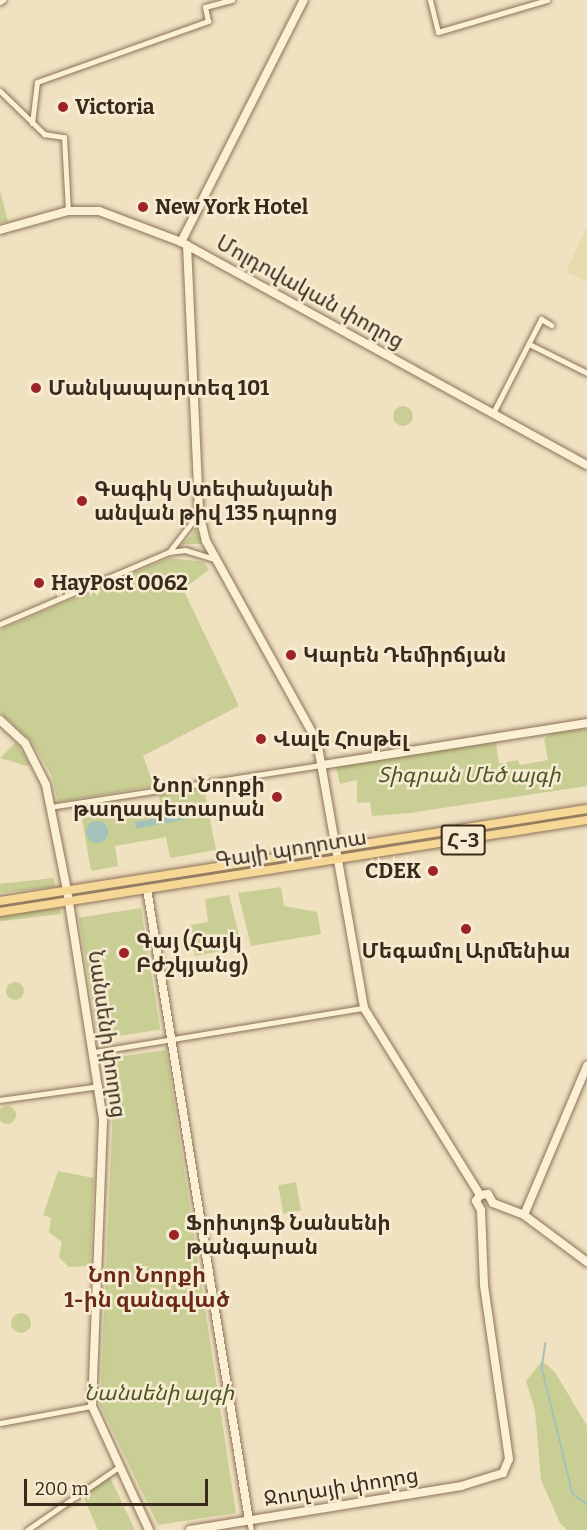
<!DOCTYPE html>
<meta charset="utf-8">
<style>
body{margin:0}
#map{position:relative;width:587px;height:1530px;overflow:hidden;background:#f0e1c1;font-family:Bitter,"Noto Sans Armenian",serif}
div>[style]{position:absolute}
[style*='--x']{left:calc(var(--x)*1px);top:calc(var(--y)*1px);width:calc(var(--w)*1px);rotate:calc(var(--a)*1deg)}
.farmland>*{inset:0;background:#e7dcae}
.green>*{inset:0;background:#c9cf94;transform-origin:0 0}
.round{border-radius:50%}
.water>*{inset:0;background:#a4c2b9}
.stream>*{height:1.5px;margin:-0.75px;padding:0 0.75px;transform-origin:0.75px;border-radius:0.75px;background:#a4c2b9}
.roads{filter:drop-shadow(0 0 2px #8b7257) drop-shadow(0 0 2px #8b7257)}
.street>*{height:5px;margin:-2.5px;padding:0 2.5px;transform-origin:2.5px;border-radius:2.5px;background:#fbefd4}
.secondary>*{height:8px;margin:-4px;padding:0 4px;transform-origin:4px;border-radius:4px;background:#fbefd4}
.primary>*{height:8px;margin:-4px;padding:0 4px;transform-origin:4px;border-radius:4px;background:#f6d796}
.dots>*{width:16px;height:16px;translate:-50% -50%;box-sizing:border-box;border:3px solid #f7ecd1;border-radius:50%}
span{translate:-50% -50%;white-space:nowrap;text-align:center;line-height:1.15;-webkit-text-stroke:5px #f7ecd1;paint-order:stroke}
.shield-label span{padding:2px 4px;background:#f7ecd1;border:2px solid;border-radius:4px;-webkit-text-stroke-width:0}
.shield-label{font-size:20px;color:#3a2a1c;font-weight:700}
.poi-label{font-size:21px;color:#3a2a1c;font-weight:700}
.left{translate:0 -50%;text-align:left}
.right{translate:-100% -50%;text-align:right}
.street-label{font-size:21px;color:#3a2a1c}
.park-label{font-size:21px;color:#4b5722;font-style:italic}
.neighbourhood-label{font-size:22px;color:#692919;font-weight:700}
.scale{position:absolute;left:24px;top:1479px;width:184px;height:27px;box-sizing:border-box;border:3px solid #3a2a1c;border-top:0;padding-left:8px;font-size:18px;line-height:21px;white-space:nowrap;color:#3a2a1c;-webkit-text-stroke:4px #f7ecd1;paint-order:stroke}
</style>
<div id="map">
<div class="farmland">
<i style="clip-path:polygon(587px 226px,587px 281px,566px 272px)"></i>
</div>
<div class="green">
<i style="clip-path:polygon(0 191px,8px 221px,0 223px)"></i>
<i class="round" style="left:393px;top:406px;width:20px;height:20px"></i>
<i style="clip-path:polygon(196px 527px,202px 544px,182px 544px,191px 536px)"></i>
<i style="clip-path:polygon(169px 558px,204px 562px,209px 570px,183px 589px,239px 706px,143px 756px,154px 786px,58px 802px,51px 774px,31px 741px,0 712px,0 630px)"></i>
<i style="clip-path:polygon(587px 729px,587px 786px,410px 813px,372px 816px,370px 802px,357px 803px,357px 780px,340px 784px,336px 767px,496px 742px,499px 764px,518px 760px,520px 765px,548px 760px,544px 739px,552px 733px)"></i>
<i style="clip-path:polygon(16px 742px,30px 764px,27px 766px,0 758px)"></i>
<i style="clip-path:polygon(204px 788px,216px 850px,170px 858px,166px 837px,115px 846px,118px 866px,91px 871px,82px 818px,160px 804px,159px 795px)"></i>
<i style="left:54px;top:878px;width:9px;height:55px;rotate:84deg"></i>
<i style="clip-path:polygon(281px 887px,284px 906px,317px 912px,321px 934px,251px 946px,238px 893px)"></i>
<i style="clip-path:polygon(229px 895px,242px 947px,195px 956px,191px 925px,208px 922px,205px 899px)"></i>
<i style="left:60px;top:906px;width:8px;height:61px;rotate:83deg"></i>
<i style="left:141px;top:908px;width:123px;height:63px;rotate:81deg"></i>
<i class="round" style="left:6px;top:982px;width:18px;height:18px"></i>
<i style="clip-path:polygon(166px 1050px,236px 1513px,158px 1525px,100px 1405px,112px 1125px,103px 1059px)"></i>
<i class="round" style="left:-2px;top:1106px;width:18px;height:18px"></i>
<i style="clip-path:polygon(58px 1171px,94px 1178px,90px 1266px,69px 1267px,59px 1257px,62px 1242px,49px 1232px,51px 1218px,43px 1215px)"></i>
<i style="left:296px;top:1182px;width:29px;height:18px;rotate:80deg"></i>
<i class="round" style="left:11px;top:1313px;width:20px;height:20px"></i>
<i style="clip-path:polygon(542px 1361px,555px 1372px,587px 1426px,587px 1530px,567px 1530px,560px 1523px,541px 1480px,535px 1410px,526px 1381px)"></i>
<i style="clip-path:polygon(109px 1475px,135px 1530px,98px 1530px,81px 1492px)"></i>
</div>
<div class="water">
<i style="clip-path:polygon(186px 813px,187px 819px,136px 829px,135px 822px)"></i>
<i class="round" style="left:86px;top:821px;width:22px;height:22px"></i>
</div>
<div class="stream">
<i style="--x:546;--y:1343;--w:24;--a:99"></i>
<i style="--x:542;--y:1367;--w:131;--a:76.3"></i>
<i style="--x:573;--y:1494;--w:17;--a:36"></i>
</div>
<div class="roads">
<div class="street">
<i style="--x:430;--y:0;--w:33;--a:76"></i>
<i style="--x:438;--y:32;--w:114;--a:-16.4"></i>
<i style="--x:0;--y:2;--w:4;--a:-34"></i>
<i style="--x:0;--y:91;--w:62;--a:44.3"></i>
<i style="--x:44;--y:134;--w:20;--a:9"></i>
<i style="--x:64;--y:137;--w:74;--a:86.9"></i>
<i style="--x:32;--y:123;--w:41;--a:-83"></i>
<i style="--x:37;--y:82;--w:182;--a:-19.6"></i>
<i style="--x:208;--y:21;--w:14;--a:-102"></i>
<i style="--x:205;--y:7;--w:28;--a:-15"></i>
<i style="--x:529;--y:344;--w:65;--a:26.6"></i>
<i style="--x:493;--y:413;--w:106;--a:-62.9"></i>
<i style="--x:541;--y:319;--w:12;--a:31"></i>
<i style="--x:169;--y:552;--w:49;--a:-52.4"></i>
<i style="--x:0;--y:624;--w:184;--a:-23.1"></i>
<i style="--x:169;--y:552;--w:16;--a:-7"></i>
<i style="--x:185;--y:550;--w:31;--a:17"></i>
<i style="--x:50;--y:807;--w:275;--a:-8.8"></i>
<i style="--x:94;--y:1052;--w:274;--a:-9.3"></i>
<i style="--x:0;--y:1100;--w:100;--a:-8"></i>
<i style="--x:0;--y:1423;--w:94;--a:-10.5"></i>
<i style="--x:249;--y:1520;--w:10;--a:79"></i>
<i style="--x:27;--y:1530;--w:113;--a:-34.5"></i>
</div>
<div class="secondary">
<i style="--x:0;--y:230;--w:71;--a:-15.6"></i>
<i style="--x:68;--y:211;--w:31;--a:0"></i>
<i style="--x:99;--y:211;--w:88;--a:20.7"></i>
<i style="--x:181;--y:242;--w:463;--a:28.8"></i>
<i style="--x:181;--y:242;--w:271;--a:-63.1"></i>
<i style="--x:187;--y:245;--w:268;--a:87.4"></i>
<i style="--x:199;--y:513;--w:29;--a:76"></i>
<i style="--x:206;--y:541;--w:229;--a:61"></i>
<i style="--x:317;--y:741;--w:271;--a:80"></i>
<i style="--x:364;--y:1008;--w:220;--a:58.2"></i>
<i style="--x:0;--y:720;--w:34;--a:43"></i>
<i style="--x:25;--y:743;--w:47;--a:63.4"></i>
<i style="--x:46;--y:785;--w:107;--a:78.7"></i>
<i style="--x:67;--y:890;--w:234;--a:81.1"></i>
<i style="--x:103;--y:1121;--w:285;--a:92.2"></i>
<i style="--x:92;--y:1406;--w:136;--a:65.3"></i>
<i style="--x:322;--y:765;--w:268;--a:-9"></i>
<i style="--x:147;--y:889;--w:639;--a:80.82"></i>
<i style="--x:480;--y:1195;--w:8;--a:-7"></i>
<i style="--x:488;--y:1194;--w:10;--a:61"></i>
<i style="--x:480;--y:1195;--w:7;--a:124"></i>
<i style="--x:476;--y:1201;--w:10;--a:61"></i>
<i style="--x:493;--y:1203;--w:33;--a:21"></i>
<i style="--x:524;--y:1215;--w:79;--a:36.7"></i>
<i style="--x:524;--y:1215;--w:162;--a:-67.1"></i>
<i style="--x:190;--y:1530;--w:275;--a:-9.2"></i>
<i style="--x:461;--y:1486;--w:44;--a:-17.2"></i>
<i style="--x:503;--y:1473;--w:15;--a:-67"></i>
<i style="--x:509;--y:1459;--w:176;--a:-98.2"></i>
<i style="--x:484;--y:1285;--w:75;--a:-92.3"></i>
</div>
<div class="primary">
<i style="--x:0;--y:901;--w:594;--a:-8.91"></i>
<i style="--x:0;--y:912;--w:594;--a:-8.91"></i>
</div>
</div>
<div class="dots">
<i style="left:63px;top:107px;background:#9d2426"></i>
<i style="left:143px;top:207px;background:#9d2426"></i>
<i style="left:36px;top:388px;background:#9d2426"></i>
<i style="left:82px;top:501px;background:#9d2426"></i>
<i style="left:39px;top:583px;background:#9d2426"></i>
<i style="left:291px;top:655px;background:#9d2426"></i>
<i style="left:261px;top:739px;background:#9d2426"></i>
<i style="left:277px;top:797px;background:#9d2426"></i>
<i style="left:433px;top:871px;background:#9d2426"></i>
<i style="left:466px;top:929px;background:#9d2426"></i>
<i style="left:124px;top:953px;background:#9d2426"></i>
<i style="left:174px;top:1235px;background:#9d2426"></i>
</div>
<div class="shield-label">
<span style="left:463px;top:840px">Հ-3</span>
</div>
<div class="poi-label">
<span class="left" style="left:75px;top:107px">Victoria</span>
<span class="left" style="left:155px;top:207px">New York Hotel</span>
<span class="left" style="left:48px;top:388px">Մանկապարտեզ 101</span>
<span class="left" style="left:94px;top:501px">Գագիկ Ստեփանյանի<br>անվան թիվ 135 դպրոց</span>
<span class="left" style="left:51px;top:583px">HayPost 0062</span>
<span class="left" style="left:303px;top:655px">Կարեն Դեմիրճյան</span>
<span class="left" style="left:273px;top:739px">Վալե Հոսթել</span>
<span class="right" style="left:265px;top:797px">Նոր Նորքի<br>թաղապետարան</span>
<span class="right" style="left:421px;top:871px">CDEK</span>
<span class="left" style="left:136px;top:953px">Գայ (Հայկ<br>Բժշկյանց)</span>
<span style="left:466px;top:951px">Մեգամոլ Արմենիա</span>
<span class="left" style="left:186px;top:1235px">Ֆրիտյոֆ Նանսենի<br>թանգարան</span>
</div>
<div class="street-label">
<span style="left:310px;top:292px;rotate:29deg">Մոլդովական փողոց</span>
<span style="left:291px;top:849px;rotate:-9deg">Գայի պողոտա</span>
<span style="left:107px;top:1034px;rotate:82deg">Նանսենի փողոց</span>
<span style="left:341px;top:1487px;rotate:-9deg">Ջուղայի փողոց</span>
</div>
<div class="park-label">
<span style="left:469px;top:775px">Տիգրան Մեծ այգի</span>
<span style="left:159px;top:1393px">Նանսենի այգի</span>
</div>
<div class="neighbourhood-label">
<span style="left:147px;top:1287px">Նոր Նորքի<br>1-ին զանգված</span>
</div>
<div class="scale">200 m</div>
</div>
